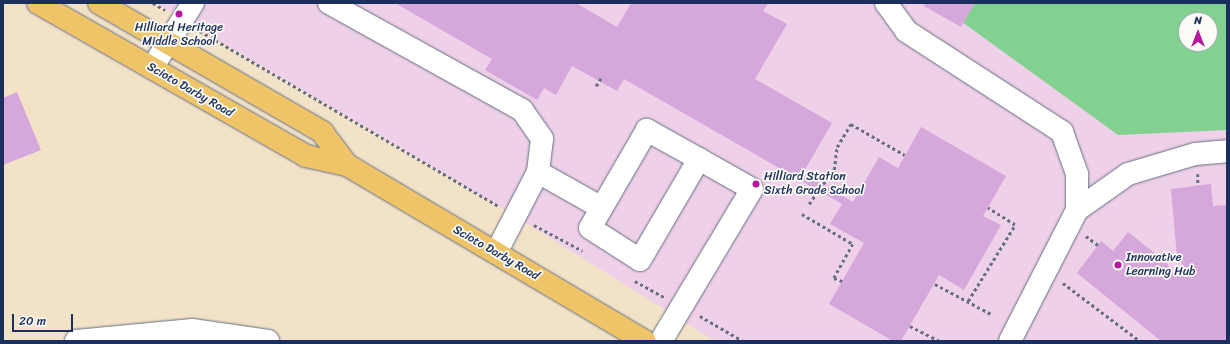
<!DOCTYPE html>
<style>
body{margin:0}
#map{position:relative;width:1230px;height:344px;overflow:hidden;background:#f2e3c8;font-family:Sriracha,sans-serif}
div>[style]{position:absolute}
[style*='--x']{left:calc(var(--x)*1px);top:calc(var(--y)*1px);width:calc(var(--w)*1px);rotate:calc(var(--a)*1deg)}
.built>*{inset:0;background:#eed0e8}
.green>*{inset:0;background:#82d191}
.building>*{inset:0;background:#d6a7db}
.path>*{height:2.5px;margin-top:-1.25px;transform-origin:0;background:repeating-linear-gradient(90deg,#666e83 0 3px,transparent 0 6px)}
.roads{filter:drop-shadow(0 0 1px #666e83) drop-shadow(0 0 1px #666e83)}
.minor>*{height:22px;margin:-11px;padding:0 11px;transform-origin:11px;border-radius:11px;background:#fff}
.major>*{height:22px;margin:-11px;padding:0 11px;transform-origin:11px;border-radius:11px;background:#efc469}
.dots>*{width:11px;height:11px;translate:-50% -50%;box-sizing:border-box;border:2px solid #fdfcf7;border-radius:50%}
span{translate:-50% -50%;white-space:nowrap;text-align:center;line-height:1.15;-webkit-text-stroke:3.5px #fdfcf7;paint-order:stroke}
.poi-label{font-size:12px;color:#1b2f5e}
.left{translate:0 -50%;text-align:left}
.street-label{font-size:12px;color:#1b2f5e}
.frame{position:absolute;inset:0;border:4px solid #1b2f5e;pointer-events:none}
.north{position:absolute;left:1178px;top:12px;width:40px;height:40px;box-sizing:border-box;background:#fdfcf7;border:1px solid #a3aaba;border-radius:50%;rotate:0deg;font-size:11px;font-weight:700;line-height:16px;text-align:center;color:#1b2f5e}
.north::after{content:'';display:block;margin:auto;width:14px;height:18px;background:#b5179e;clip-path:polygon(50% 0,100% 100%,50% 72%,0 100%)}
.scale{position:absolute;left:12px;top:314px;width:61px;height:18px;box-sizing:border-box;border:2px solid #1b2f5e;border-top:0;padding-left:5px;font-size:12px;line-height:14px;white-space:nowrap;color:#1b2f5e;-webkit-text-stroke:3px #fdfcf7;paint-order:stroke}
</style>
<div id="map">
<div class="built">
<i style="clip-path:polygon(evenodd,155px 3px,1227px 3px,1227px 341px,715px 341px,515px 216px,155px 3px,1186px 20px,1210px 20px,1210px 44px,1186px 44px,1186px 20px)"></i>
</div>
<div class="green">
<i style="clip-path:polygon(evenodd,936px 3px,1227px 3px,1227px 130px,1118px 135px,936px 3px,1186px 20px,1210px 20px,1210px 44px,1186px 44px,1186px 20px)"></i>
</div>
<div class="building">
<i style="clip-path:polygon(395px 3px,576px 3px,617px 27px,631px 3px,768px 3px,763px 11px,787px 24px,755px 79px,832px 123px,803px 173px,853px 202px,879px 157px,898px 168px,921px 127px,1006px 176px,983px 216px,1001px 225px,964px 290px,939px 275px,901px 341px,893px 341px,829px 304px,864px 243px,830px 224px,842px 204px,624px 79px,617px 91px,572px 66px,556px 95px,544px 88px,537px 100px,485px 70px,492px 59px)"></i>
<i style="clip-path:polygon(925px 3px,975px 3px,961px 27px,924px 6px)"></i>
<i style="clip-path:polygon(17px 92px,41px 150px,3px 165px,3px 98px)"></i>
<i style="clip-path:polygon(1211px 184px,1213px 206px,1227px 205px,1227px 341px,1161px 341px,1077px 273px,1101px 241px,1113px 251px,1128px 232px,1167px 263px,1172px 273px,1185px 268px,1177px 257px,1171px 189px)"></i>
</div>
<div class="path">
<i style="--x:153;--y:3;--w:14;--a:30"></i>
<i style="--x:200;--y:31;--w:346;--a:30.4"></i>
<i style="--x:596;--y:86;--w:9;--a:-58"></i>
<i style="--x:1198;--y:174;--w:12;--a:90"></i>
<i style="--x:823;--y:184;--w:18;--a:-52"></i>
<i style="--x:834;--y:170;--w:23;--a:-83"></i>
<i style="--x:837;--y:147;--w:27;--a:-59"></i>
<i style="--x:851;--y:124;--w:62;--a:29.9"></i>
<i style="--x:809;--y:204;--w:16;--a:-55"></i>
<i style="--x:802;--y:214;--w:59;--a:30.5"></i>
<i style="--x:853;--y:244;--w:39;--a:119"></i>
<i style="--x:834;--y:278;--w:9;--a:21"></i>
<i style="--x:534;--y:225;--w:55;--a:28"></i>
<i style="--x:1086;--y:236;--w:15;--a:37"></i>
<i style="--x:635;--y:281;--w:33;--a:29"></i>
<i style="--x:1063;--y:283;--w:96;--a:37"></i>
<i style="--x:935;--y:284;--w:66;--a:28.1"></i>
<i style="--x:968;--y:301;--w:89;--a:-58.3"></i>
<i style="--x:1015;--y:225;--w:32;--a:-148"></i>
<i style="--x:700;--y:316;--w:50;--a:30.2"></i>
<i style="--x:910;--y:326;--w:33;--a:27"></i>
</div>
<div class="roads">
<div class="minor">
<i style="--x:329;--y:3;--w:221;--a:29"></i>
<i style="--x:522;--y:110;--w:35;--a:55"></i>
<i style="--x:542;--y:139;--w:33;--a:97"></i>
<i style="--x:538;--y:172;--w:91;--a:117.4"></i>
<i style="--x:886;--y:3;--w:34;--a:54"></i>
<i style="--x:906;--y:31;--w:186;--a:32.9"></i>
<i style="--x:1062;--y:132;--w:45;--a:70.3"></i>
<i style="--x:1077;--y:174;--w:36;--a:90"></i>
<i style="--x:1077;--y:210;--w:147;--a:117.1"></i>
<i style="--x:152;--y:68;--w:77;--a:-57.8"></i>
<i style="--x:538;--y:172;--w:73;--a:29.4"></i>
<i style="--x:1077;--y:210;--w:62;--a:-35.2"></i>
<i style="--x:1128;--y:174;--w:70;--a:-16.6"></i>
<i style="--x:1195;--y:154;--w:32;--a:-5"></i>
<i style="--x:76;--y:341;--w:117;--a:-5.4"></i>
<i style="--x:192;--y:330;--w:77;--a:8.2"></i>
<i style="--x:661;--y:341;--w:177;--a:-59.1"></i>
<i style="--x:752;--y:189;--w:61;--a:-150.5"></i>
<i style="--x:699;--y:159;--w:60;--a:-150.9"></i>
<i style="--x:647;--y:130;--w:113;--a:120.2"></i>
<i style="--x:590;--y:228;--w:59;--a:32.6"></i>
<i style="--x:640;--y:260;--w:117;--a:-59.7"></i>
</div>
<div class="major">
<i style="--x:38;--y:3;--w:309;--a:29.7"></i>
<i style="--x:306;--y:156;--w:42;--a:12.4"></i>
<i style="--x:347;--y:165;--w:346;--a:30.6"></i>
<i style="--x:99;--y:3;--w:258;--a:30"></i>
<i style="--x:322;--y:132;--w:41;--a:52.9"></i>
</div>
</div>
<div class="dots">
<i style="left:179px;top:14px;background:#b5179e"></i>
<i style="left:756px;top:184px;background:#b5179e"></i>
<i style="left:1118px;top:265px;background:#b5179e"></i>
</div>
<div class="poi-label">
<span style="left:179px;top:35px">Hilliard Heritage<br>Middle School</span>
<span class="left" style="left:764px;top:184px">Hilliard Station<br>Sixth Grade School</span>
<span class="left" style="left:1126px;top:265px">Innovative<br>Learning Hub</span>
</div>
<div class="street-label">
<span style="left:190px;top:90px;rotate:30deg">Scioto Darby Road</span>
<span style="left:496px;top:253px;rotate:30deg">Scioto Darby Road</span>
</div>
<div class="frame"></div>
<div class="north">N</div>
<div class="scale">20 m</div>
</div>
